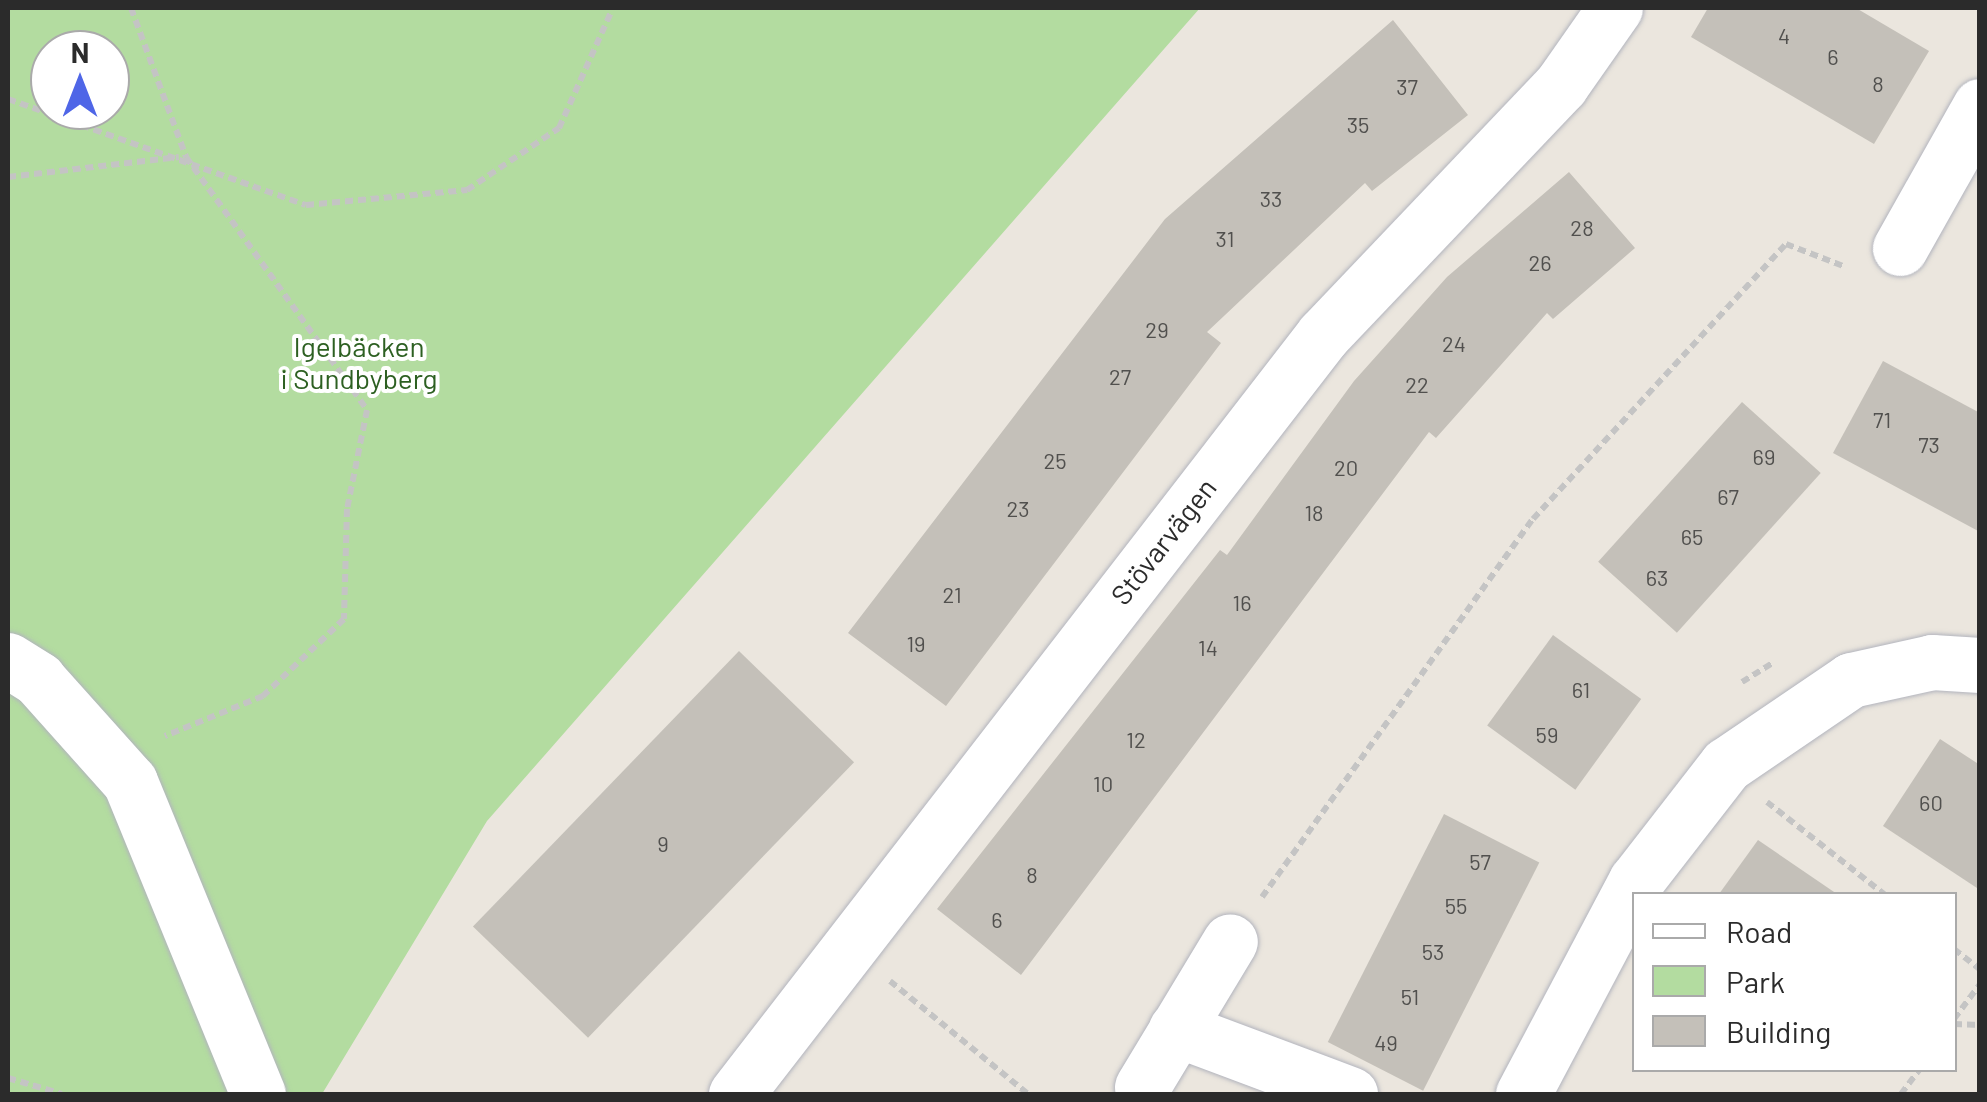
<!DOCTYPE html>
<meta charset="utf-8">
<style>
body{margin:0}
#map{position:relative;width:1987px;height:1102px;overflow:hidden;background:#ebe6de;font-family:Barlow,sans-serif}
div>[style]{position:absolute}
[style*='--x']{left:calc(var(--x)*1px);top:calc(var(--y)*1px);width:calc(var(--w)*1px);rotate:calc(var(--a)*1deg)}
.green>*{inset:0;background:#b3dca0}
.building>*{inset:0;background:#c4c0b9;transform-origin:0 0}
.path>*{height:6px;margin-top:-3px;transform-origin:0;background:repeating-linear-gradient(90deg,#c4c4c4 0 8px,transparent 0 13px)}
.roads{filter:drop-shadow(0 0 2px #b2b4bd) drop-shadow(0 0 2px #b2b4bd)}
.minor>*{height:55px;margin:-27.5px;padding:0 27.5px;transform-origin:27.5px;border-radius:27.5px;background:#fff}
span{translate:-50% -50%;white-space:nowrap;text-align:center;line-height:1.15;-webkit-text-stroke:8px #fff;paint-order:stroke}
.number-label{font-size:22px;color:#51504e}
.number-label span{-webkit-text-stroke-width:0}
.park-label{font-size:28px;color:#2d6022}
.street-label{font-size:28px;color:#2b2b2b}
.frame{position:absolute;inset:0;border:10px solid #2b2b2b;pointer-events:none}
.legend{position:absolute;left:1632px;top:892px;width:325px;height:180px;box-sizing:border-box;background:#fff;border:2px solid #aaa;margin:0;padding:12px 18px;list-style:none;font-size:30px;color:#2b2b2b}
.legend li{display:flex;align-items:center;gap:20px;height:50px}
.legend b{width:50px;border:2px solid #aaa}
.north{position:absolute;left:30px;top:30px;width:100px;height:100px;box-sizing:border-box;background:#fff;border:2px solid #aaa;border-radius:50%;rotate:0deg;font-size:28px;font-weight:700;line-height:40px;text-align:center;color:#2b2b2b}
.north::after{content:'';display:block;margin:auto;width:35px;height:45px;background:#4f66e7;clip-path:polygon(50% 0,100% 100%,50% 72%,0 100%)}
</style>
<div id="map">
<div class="green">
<i style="clip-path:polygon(evenodd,8px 8px,1200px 8px,487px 821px,322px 1094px,8px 1094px,8px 8px,50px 50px,110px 50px,110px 110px,50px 110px,50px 50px)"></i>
</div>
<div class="building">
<i style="clip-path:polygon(1708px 8px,1856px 8px,1929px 51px,1874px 144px,1691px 37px)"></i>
<i style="clip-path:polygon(1393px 20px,1468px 115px,1372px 191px,1365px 183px,1207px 332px,1221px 343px,946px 706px,848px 633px,1165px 219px)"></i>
<i style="clip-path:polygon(1569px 172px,1635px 248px,1553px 319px,1547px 313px,1436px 438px,1429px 432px,1021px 975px,937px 909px,1220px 550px,1227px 555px,1354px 381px,1447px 277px)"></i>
<i style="clip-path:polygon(1883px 361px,1980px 413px,1980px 532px,1833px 453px)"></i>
<i style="left:1742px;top:402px;width:106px;height:215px;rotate:42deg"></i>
<i style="left:1553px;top:635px;width:109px;height:112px;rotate:36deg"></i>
<i style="left:739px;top:651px;width:160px;height:383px;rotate:44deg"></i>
<i style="clip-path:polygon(1940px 739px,1980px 765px,1980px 890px,1883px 826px)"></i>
<i style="left:1444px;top:814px;width:107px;height:256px;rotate:27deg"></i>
<i style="clip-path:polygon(1758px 840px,1837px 894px,1719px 894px)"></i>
</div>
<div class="path">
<i style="--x:131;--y:8;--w:159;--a:69.7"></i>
<i style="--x:186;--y:157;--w:311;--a:54.4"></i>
<i style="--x:367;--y:410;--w:101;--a:101.4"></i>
<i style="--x:347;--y:509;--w:110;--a:91.6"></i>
<i style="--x:344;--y:619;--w:112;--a:136.5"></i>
<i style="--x:263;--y:696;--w:106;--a:157.8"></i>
<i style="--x:8;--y:99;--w:316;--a:19.6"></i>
<i style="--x:306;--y:205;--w:162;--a:-5.3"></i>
<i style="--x:467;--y:190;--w:111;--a:-34"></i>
<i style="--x:559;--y:128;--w:132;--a:-65.8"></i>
<i style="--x:8;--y:177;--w:172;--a:-6.7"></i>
<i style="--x:1742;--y:682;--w:36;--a:-32"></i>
<i style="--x:1767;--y:802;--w:149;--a:38.2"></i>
<i style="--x:1262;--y:897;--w:465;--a:-54.4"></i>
<i style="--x:1533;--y:519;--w:374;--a:-47.4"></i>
<i style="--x:1786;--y:244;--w:64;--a:21"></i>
<i style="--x:1954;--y:949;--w:33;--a:38"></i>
<i style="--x:890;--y:981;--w:178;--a:39.3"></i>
<i style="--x:1954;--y:1019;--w:44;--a:-53.4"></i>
<i style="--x:1954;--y:1024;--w:26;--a:2"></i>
<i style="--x:8;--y:1078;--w:56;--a:16.5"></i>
<i style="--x:1901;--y:1094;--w:30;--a:-53"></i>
</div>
<div class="roads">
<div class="minor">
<i style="--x:1900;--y:248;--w:163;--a:-60.6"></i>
<i style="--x:8;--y:660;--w:36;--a:32"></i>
<i style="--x:38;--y:679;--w:138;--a:48.2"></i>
<i style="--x:130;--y:782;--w:337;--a:67.7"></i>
<i style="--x:1176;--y:1029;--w:186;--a:20.5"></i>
<i style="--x:1142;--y:1087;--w:170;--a:-58.9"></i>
<i style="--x:736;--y:1094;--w:960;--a:-52.28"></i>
<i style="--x:1323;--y:335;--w:345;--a:-46.4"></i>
<i style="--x:1561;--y:85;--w:94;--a:-55"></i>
<i style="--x:1523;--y:1094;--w:241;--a:-62.1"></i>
<i style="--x:1636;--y:881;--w:147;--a:-52.2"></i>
<i style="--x:1726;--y:765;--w:151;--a:-34.2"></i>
<i style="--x:1851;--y:680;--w:83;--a:-12.5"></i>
<i style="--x:1932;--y:662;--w:48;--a:3.6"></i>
</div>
</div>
<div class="number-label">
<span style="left:1784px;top:36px">4</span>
<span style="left:1833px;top:57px">6</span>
<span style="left:1878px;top:84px">8</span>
<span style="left:1407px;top:87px">37</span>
<span style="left:1358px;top:125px">35</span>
<span style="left:1271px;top:199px">33</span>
<span style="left:1582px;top:228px">28</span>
<span style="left:1225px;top:239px">31</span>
<span style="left:1540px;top:263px">26</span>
<span style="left:1157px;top:330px">29</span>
<span style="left:1454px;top:344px">24</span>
<span style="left:1120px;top:377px">27</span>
<span style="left:1417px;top:385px">22</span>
<span style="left:1882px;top:420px">71</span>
<span style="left:1929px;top:445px">73</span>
<span style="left:1764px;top:457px">69</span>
<span style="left:1055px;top:461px">25</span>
<span style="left:1346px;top:468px">20</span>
<span style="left:1728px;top:497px">67</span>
<span style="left:1018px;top:509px">23</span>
<span style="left:1314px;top:513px">18</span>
<span style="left:1692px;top:537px">65</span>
<span style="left:1657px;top:578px">63</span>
<span style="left:952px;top:595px">21</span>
<span style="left:1242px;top:603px">16</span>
<span style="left:916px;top:644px">19</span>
<span style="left:1208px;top:648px">14</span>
<span style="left:1581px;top:690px">61</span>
<span style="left:1547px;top:735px">59</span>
<span style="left:1136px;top:740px">12</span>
<span style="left:1103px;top:784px">10</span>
<span style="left:1931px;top:803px">60</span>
<span style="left:663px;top:844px">9</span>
<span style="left:1480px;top:862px">57</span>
<span style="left:1032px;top:875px">8</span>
<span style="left:1456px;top:906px">55</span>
<span style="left:997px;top:920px">6</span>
<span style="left:1433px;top:952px">53</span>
<span style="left:1410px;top:997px">51</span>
<span style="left:1386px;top:1043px">49</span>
</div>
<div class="park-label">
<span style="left:359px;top:362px">Igelbäcken<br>i Sundbyberg</span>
</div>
<div class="street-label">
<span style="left:1163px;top:541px;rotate:-52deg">Stövarvägen</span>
</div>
<div class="frame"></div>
<ul class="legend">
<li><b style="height:12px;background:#fff"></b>Road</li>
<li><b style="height:28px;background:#b3dca0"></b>Park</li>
<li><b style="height:28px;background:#c4c0b9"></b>Building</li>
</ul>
<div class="north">N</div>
</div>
